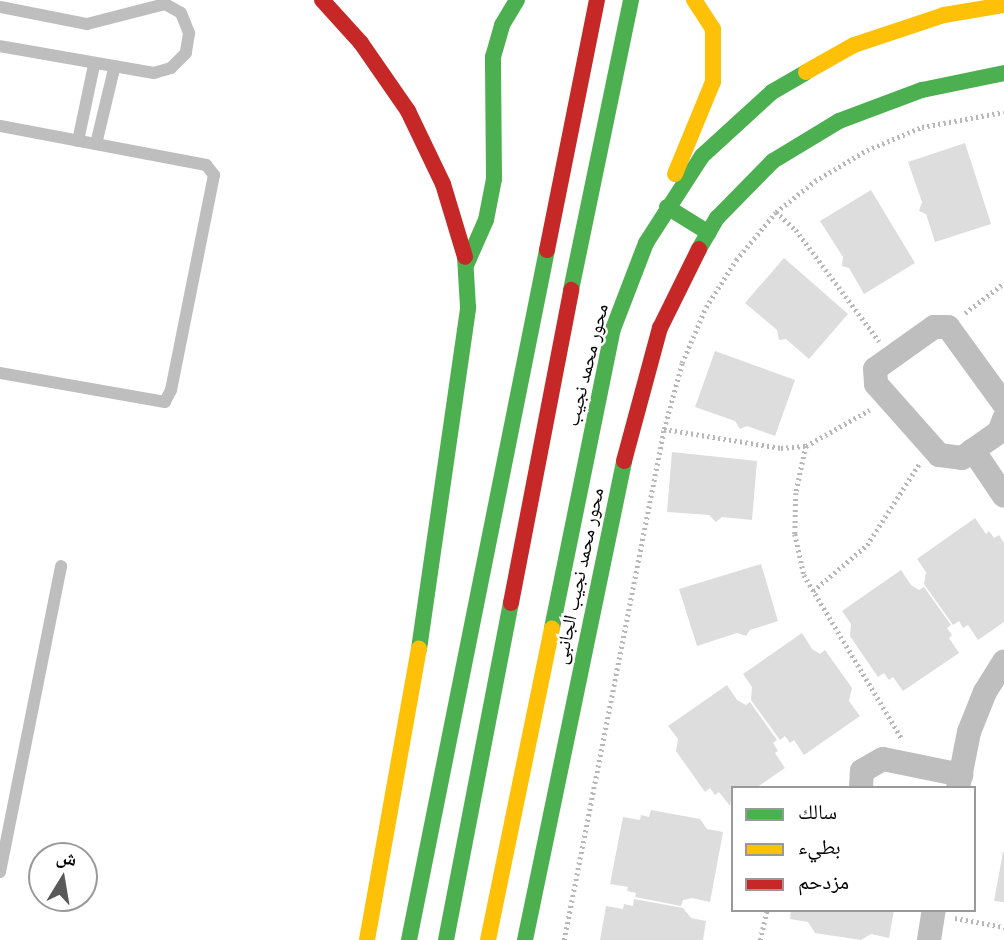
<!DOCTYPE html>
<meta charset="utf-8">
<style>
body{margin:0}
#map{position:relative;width:1004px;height:940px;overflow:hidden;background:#fff;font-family:Figtree,"Noto Naskh Arabic",sans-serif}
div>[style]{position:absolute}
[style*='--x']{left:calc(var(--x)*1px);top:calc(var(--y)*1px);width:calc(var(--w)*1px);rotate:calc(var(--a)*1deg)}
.building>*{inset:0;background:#ddd}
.path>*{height:4.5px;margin-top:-2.25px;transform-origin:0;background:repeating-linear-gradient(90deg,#b8b8b8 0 2px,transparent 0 5.5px)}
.lane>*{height:12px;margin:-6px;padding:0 6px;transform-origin:6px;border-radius:6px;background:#bebebe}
.street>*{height:24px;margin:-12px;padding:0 12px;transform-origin:12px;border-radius:12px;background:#bebebe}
.fast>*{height:16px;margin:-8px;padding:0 8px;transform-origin:8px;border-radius:8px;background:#4caf50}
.slow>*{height:16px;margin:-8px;padding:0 8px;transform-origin:8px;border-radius:8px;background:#ffc107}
.jam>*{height:16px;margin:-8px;padding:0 8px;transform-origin:8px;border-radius:8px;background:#c62828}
span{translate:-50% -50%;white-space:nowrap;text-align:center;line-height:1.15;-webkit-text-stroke:5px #fff;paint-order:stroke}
.street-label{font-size:19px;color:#000}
.legend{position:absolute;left:731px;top:786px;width:245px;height:126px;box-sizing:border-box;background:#fff;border:2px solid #999;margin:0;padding:9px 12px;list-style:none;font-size:21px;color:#000}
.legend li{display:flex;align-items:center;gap:14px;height:35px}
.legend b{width:35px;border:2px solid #999}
.north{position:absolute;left:28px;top:842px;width:70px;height:70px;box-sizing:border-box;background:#fff;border:2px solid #999;border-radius:50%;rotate:11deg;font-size:19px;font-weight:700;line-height:28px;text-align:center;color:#000}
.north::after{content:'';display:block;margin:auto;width:24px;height:32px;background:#595959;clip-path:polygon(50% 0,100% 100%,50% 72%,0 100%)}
</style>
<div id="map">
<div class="building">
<i style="clip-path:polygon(965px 143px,991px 224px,935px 242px,926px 214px,919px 211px,922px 202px,908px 162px)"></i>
<i style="clip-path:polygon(871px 190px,915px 263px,864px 294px,849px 268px,842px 266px,843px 257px,820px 221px)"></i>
<i style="clip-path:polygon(784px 258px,848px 314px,809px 359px,786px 339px,779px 340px,777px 330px,745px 303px)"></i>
<i style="clip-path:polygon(715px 351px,795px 380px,775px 436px,747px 426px,740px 429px,735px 421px,695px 407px)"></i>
<i style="clip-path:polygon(672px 452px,757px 461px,752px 520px,722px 517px,716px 522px,709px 515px,667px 512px)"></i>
<i style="clip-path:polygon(975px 518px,986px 534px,989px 531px,994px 538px,999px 535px,1004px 543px,1004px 622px,978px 640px,968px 625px,963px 628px,959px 621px,953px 625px,924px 584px,926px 572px,917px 559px)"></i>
<i style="clip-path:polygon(761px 564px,778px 621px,750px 630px,746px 636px,737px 633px,697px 646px,679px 589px)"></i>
<i style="clip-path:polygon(901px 570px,911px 585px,919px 590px,924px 587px,951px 625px,947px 628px,952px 635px,949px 638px,959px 653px,903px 691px,893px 677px,889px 680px,884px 673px,878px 677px,850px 636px,851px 624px,842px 611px)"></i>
<i style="clip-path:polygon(802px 633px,812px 649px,820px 654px,825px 650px,852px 688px,849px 701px,860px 716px,804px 755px,794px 740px,790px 743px,785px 736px,780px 740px,751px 700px,752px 687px,743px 674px)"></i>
<i style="clip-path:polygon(727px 685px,737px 700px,746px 705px,750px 702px,777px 740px,773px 743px,778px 751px,775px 753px,785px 768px,756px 788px,733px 788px,730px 806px,719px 792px,715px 795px,710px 788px,705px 792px,676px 751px,678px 739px,668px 726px)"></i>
<i style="clip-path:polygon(651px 810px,700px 819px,707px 829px,723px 832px,710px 902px,692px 898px,683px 900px,681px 906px,635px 897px,636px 893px,627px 891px,628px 887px,610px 884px,623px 817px,640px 820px,641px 815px,649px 817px)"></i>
<i style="clip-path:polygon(1003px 852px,1004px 852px,1004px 902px,994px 901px)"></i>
<i style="clip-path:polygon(634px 899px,683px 908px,691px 918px,706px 921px,703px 940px,600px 940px,606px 906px,623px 909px,624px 904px,633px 906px)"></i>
<i style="clip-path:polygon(791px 910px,894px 910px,889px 938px,871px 934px,861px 940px,815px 933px,808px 922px,790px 919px)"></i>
</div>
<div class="path">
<i style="--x:776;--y:212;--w:27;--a:42"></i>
<i style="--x:796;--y:230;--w:139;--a:53.2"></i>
<i style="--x:965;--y:313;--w:49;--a:-37.6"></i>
<i style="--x:664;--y:429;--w:119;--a:9.2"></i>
<i style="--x:781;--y:448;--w:25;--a:-5"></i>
<i style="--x:806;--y:446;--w:73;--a:-29.7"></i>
<i style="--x:806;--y:446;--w:48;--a:102"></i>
<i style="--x:796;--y:493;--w:41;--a:91.4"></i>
<i style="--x:795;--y:534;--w:42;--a:77.6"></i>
<i style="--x:804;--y:575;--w:191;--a:59.1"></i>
<i style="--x:813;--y:591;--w:71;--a:-40.4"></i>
<i style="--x:867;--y:545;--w:96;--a:-57.3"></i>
<i style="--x:955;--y:918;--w:50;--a:10.4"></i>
<i style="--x:564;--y:940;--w:521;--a:-78.93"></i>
<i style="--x:664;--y:429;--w:68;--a:-74.7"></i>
<i style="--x:682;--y:363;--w:61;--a:-66.8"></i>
<i style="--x:706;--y:307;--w:56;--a:-57.4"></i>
<i style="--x:736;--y:260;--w:62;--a:-50.2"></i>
<i style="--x:776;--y:212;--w:50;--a:-38.5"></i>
<i style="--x:815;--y:181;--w:61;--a:-30.8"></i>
<i style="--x:867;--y:150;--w:60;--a:-22.7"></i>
<i style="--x:922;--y:127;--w:83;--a:-10.4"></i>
<i style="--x:760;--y:940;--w:31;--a:-77"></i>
</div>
<div class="lane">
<i style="--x:0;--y:7;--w:89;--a:11.1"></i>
<i style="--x:87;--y:24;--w:81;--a:-14.4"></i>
<i style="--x:165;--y:4;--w:18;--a:29"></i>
<i style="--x:181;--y:13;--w:22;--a:68"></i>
<i style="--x:189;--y:33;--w:20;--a:99"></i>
<i style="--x:186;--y:53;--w:21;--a:135"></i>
<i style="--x:171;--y:68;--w:18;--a:164"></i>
<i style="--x:154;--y:73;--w:156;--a:-170.1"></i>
<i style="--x:0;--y:126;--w:210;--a:10.7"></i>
<i style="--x:206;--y:165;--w:13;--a:51"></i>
<i style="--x:214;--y:175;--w:219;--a:101.3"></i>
<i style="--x:171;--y:390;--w:13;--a:117"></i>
<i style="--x:165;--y:402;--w:168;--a:-170"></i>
<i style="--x:78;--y:141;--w:78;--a:-78.1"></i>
<i style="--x:96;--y:144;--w:77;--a:-76.5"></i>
<i style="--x:0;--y:872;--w:312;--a:-78.7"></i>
</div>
<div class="street">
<i style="--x:1004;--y:404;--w:95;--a:-126"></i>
<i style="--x:948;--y:327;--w:14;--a:180"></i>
<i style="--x:934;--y:327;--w:72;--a:144.6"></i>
<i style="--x:875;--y:369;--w:15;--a:86"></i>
<i style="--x:876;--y:384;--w:95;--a:48.4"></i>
<i style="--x:939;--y:455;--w:23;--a:7"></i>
<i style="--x:962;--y:458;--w:45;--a:-35.1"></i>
<i style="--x:999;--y:432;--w:14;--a:-69"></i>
<i style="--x:973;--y:450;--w:55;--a:56"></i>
<i style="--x:861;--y:788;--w:17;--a:-87"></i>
<i style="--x:862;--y:771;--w:24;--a:-30"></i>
<i style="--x:883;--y:759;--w:80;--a:11.6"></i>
<i style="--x:958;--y:788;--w:57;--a:-78.9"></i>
<i style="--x:969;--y:732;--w:43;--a:-68.2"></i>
<i style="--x:985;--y:692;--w:36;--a:-58"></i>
<i style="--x:929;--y:940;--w:30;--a:-81"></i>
</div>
<div class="fast">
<i style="--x:667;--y:207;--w:49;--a:31.8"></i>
<i style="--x:699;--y:249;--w:36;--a:-60"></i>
<i style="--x:717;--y:218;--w:80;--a:-45.5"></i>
<i style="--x:773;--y:161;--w:77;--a:-31.2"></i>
<i style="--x:839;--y:121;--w:89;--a:-20.5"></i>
<i style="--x:922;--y:90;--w:84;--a:-11.7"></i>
<i style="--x:467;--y:263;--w:47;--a:-66.2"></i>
<i style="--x:486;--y:220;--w:42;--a:-79"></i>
<i style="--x:494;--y:179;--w:122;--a:-90.5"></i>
<i style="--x:493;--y:57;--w:33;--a:-74"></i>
<i style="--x:502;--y:25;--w:29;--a:-59"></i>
<i style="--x:571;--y:290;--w:296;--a:-78.3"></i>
<i style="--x:552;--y:628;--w:305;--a:-78.5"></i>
<i style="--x:613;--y:329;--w:92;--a:-69"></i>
<i style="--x:646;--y:243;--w:103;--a:-57.2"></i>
<i style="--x:702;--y:156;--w:95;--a:-42.4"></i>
<i style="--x:772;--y:92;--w:39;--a:-30"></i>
<i style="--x:419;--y:649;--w:345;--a:-81.8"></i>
<i style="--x:468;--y:307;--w:50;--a:-93.4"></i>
<i style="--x:409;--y:940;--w:704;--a:-78.69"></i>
<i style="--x:446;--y:940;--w:343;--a:-79.1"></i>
<i style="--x:525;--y:940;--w:489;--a:-78.3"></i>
</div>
<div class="slow">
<i style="--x:806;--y:72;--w:55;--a:-29.4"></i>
<i style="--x:854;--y:45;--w:95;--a:-18.4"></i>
<i style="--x:944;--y:15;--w:61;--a:-9.5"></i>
<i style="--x:675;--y:174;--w:100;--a:-67.6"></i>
<i style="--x:713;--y:82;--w:53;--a:-90"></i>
<i style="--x:713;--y:29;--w:35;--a:-123"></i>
<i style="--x:367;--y:940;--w:296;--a:-79.9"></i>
<i style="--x:488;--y:940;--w:318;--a:-78.4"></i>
</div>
<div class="jam">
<i style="--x:322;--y:0;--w:58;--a:47.8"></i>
<i style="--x:361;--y:43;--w:83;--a:55.3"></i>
<i style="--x:408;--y:111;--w:81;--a:64.4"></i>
<i style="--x:443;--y:184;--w:76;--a:73.2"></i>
<i style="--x:547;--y:250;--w:255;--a:-78.7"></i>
<i style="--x:624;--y:461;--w:138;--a:-74.9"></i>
<i style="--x:660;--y:328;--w:88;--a:-63.7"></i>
<i style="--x:511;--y:603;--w:319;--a:-79.1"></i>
</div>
<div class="street-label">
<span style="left:587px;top:365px;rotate:-76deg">محور محمد نجيب</span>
<span style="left:579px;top:576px;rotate:-78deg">محور محمد نجيب الجانبى</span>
</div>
<ul class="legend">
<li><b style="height:9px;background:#4caf50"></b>سالك</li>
<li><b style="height:9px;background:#ffc107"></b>بطيء</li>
<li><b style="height:9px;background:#c62828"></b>مزدحم</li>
</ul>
<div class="north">ش</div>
</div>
